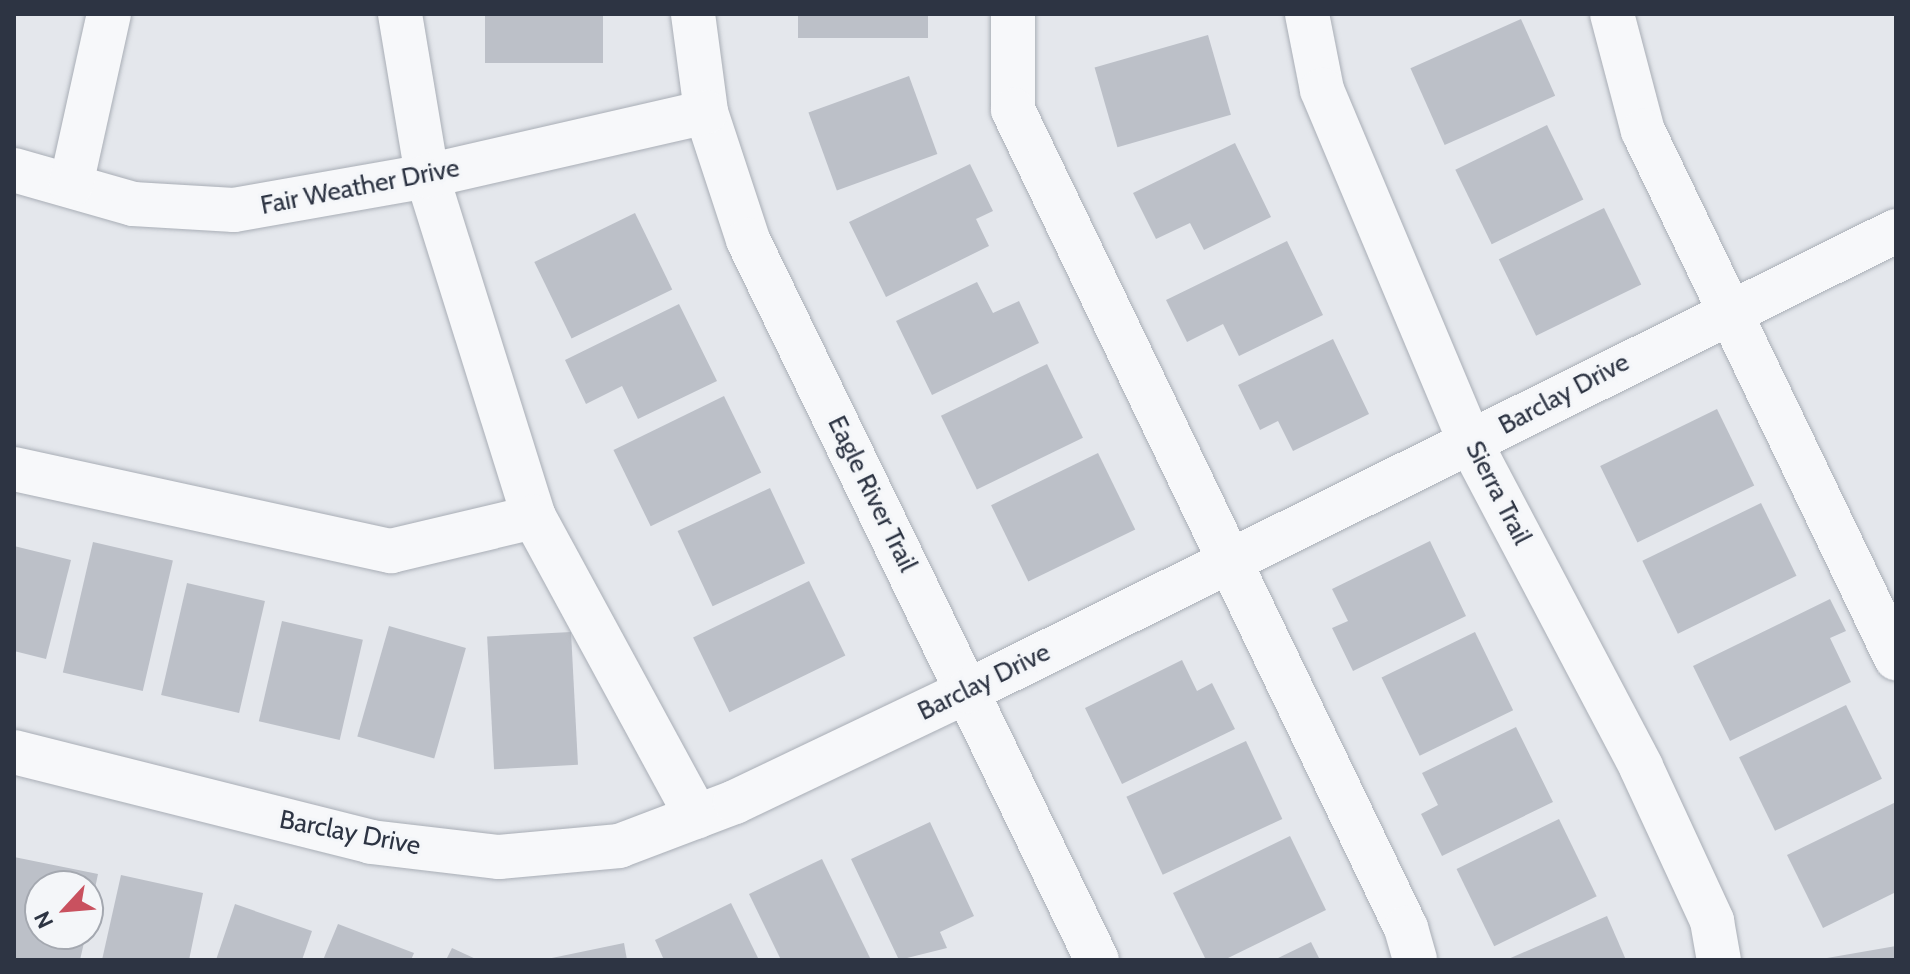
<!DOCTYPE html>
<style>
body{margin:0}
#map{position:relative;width:1910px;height:974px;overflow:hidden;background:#e4e7ec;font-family:Cabin,sans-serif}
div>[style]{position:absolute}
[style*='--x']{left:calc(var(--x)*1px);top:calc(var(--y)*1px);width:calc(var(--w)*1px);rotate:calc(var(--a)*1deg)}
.building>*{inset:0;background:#bcc0c8;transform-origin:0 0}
.roads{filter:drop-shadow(0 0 2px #a9aeb6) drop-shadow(0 0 2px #a9aeb6)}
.minor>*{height:44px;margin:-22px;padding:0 22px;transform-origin:22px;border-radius:22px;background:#f7f8fa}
span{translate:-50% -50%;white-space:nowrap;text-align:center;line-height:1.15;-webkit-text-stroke:6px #f4f6f9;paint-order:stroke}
.street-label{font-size:26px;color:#2d3443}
.frame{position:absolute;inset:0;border:16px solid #2d3443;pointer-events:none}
.north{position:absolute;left:24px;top:870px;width:80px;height:80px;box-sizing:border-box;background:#f4f6f9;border:2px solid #a4a8b0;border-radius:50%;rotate:244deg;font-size:22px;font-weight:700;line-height:32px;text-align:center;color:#2d3443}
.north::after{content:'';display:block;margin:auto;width:28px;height:36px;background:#c9515f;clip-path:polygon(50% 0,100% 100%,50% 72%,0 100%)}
</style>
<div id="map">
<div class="building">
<i style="left:485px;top:14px;width:118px;height:49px"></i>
<i style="left:798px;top:14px;width:130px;height:24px"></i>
<i style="left:1521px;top:19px;width:84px;height:121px;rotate:66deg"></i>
<i style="left:1208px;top:35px;width:83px;height:118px;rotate:74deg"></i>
<i style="left:909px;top:76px;width:83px;height:107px;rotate:70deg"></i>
<i style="left:1547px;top:125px;width:83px;height:102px;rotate:64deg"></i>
<i style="clip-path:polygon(1235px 143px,1271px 217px,1204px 250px,1190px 223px,1156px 239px,1133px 193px)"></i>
<i style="clip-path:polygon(970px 164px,993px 211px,976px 219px,989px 246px,886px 297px,849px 222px)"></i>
<i style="left:1604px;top:208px;width:85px;height:117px;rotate:64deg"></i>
<i style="left:635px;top:213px;width:85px;height:112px;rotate:64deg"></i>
<i style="clip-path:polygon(1287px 241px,1323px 315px,1239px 356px,1223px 324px,1187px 342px,1166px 300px)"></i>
<i style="clip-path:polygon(977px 282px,993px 313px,1019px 301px,1039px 343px,932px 395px,896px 321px)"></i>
<i style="clip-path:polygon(679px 304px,717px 381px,638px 419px,622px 386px,586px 404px,565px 360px)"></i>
<i style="clip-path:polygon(1333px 339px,1369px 414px,1293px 451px,1278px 421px,1260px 430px,1238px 385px)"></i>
<i style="left:1047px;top:364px;width:82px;height:118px;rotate:64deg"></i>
<i style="left:724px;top:396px;width:85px;height:123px;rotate:64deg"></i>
<i style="left:1717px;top:409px;width:85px;height:130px;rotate:64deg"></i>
<i style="left:1098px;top:453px;width:85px;height:119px;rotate:64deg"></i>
<i style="left:770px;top:488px;width:83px;height:102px;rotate:65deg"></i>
<i style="left:1761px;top:503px;width:81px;height:132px;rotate:64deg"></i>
<i style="clip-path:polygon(1430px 541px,1466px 616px,1353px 671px,1332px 628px,1348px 621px,1332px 589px)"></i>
<i style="left:93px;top:542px;width:82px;height:134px;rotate:13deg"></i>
<i style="clip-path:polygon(14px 546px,71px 560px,46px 659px,14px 651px)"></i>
<i style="left:809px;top:581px;width:83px;height:129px;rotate:64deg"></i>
<i style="left:187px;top:583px;width:80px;height:115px;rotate:13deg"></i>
<i style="clip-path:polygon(1830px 599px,1846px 631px,1830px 638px,1851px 682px,1730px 741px,1693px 666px)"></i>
<i style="left:282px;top:621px;width:83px;height:103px;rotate:13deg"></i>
<i style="left:389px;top:626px;width:80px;height:115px;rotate:16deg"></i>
<i style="left:571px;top:632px;width:133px;height:84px;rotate:87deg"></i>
<i style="left:1475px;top:632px;width:87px;height:104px;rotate:64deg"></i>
<i style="clip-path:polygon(1182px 660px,1197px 691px,1212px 683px,1235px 729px,1122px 784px,1085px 708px)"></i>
<i style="left:1846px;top:705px;width:82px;height:119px;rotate:64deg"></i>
<i style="clip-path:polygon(1516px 727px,1553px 802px,1442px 856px,1421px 814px,1438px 805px,1422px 773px)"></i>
<i style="left:1246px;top:741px;width:86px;height:132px;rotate:65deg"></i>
<i style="clip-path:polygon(1896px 802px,1896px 892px,1823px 928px,1787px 855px)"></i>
<i style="left:1559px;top:819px;width:86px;height:114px;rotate:64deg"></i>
<i style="clip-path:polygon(930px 822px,974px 916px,940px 932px,947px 948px,899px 960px,851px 859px)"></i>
<i style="clip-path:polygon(1290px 836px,1326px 910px,1224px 960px,1206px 960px,1173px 893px)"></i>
<i style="clip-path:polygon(14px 857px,98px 874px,89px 917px,88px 886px,40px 886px,40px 934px,86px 934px,80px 960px,14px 960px)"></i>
<i style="clip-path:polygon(822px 859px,871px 960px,781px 960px,749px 894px)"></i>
<i style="clip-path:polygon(121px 875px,203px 893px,189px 960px,102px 960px)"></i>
<i style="clip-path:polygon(731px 903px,759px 960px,664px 960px,655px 940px)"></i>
<i style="clip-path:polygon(235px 904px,312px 931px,302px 960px,216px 960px)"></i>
<i style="clip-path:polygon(1607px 916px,1626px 960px,1506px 960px)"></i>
<i style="clip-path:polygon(338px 924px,414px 953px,411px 960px,323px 960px)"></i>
<i style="clip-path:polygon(1311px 942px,1320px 960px,1274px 960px)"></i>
<i style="clip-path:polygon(624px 943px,627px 960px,547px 960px,547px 959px)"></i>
<i style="clip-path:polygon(1896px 946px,1896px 960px,1827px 960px,1827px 958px)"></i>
<i style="clip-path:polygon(452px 948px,478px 960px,446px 960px)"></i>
</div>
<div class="roads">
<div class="minor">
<i style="--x:400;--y:14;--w:164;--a:80.5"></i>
<i style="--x:427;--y:176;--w:357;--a:72.6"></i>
<i style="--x:534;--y:517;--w:341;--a:61.5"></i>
<i style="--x:693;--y:14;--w:99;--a:82.4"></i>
<i style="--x:706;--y:112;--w:135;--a:71.8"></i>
<i style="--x:748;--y:240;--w:800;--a:64.14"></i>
<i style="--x:1013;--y:14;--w:96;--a:90"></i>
<i style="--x:1013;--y:110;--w:908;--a:64.34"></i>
<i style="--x:1406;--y:928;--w:33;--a:74"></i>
<i style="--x:1307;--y:14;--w:77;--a:78.8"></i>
<i style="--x:1322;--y:90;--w:384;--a:67.2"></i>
<i style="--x:1471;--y:444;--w:365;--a:62.2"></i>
<i style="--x:1641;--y:767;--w:170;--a:65.2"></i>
<i style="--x:1712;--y:921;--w:40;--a:80"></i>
<i style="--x:1612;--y:14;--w:121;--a:75.2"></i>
<i style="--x:1643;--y:131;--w:585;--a:64.36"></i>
<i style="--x:14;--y:170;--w:124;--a:15.9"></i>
<i style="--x:133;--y:204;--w:101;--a:3.4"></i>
<i style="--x:234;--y:210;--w:196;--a:-10"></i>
<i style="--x:427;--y:176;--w:286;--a:-12.9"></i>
<i style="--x:71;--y:185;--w:175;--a:-77.5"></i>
<i style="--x:14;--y:469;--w:386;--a:12.3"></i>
<i style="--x:391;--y:551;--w:147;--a:-13.4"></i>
<i style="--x:14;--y:752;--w:368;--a:14.1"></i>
<i style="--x:371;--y:842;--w:129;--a:6.7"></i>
<i style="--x:499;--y:857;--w:121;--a:-5.2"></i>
<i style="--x:619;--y:846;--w:124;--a:-20.8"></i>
<i style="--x:735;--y:802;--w:258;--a:-25.5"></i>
<i style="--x:968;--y:691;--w:1036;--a:-26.37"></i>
</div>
</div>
<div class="street-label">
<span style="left:360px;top:187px;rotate:-11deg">Fair Weather Drive</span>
<span style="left:1564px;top:394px;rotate:-28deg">Barclay Drive</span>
<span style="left:1498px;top:493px;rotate:63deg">Sierra Trail</span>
<span style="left:872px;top:494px;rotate:64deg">Eagle River Trail</span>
<span style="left:984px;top:682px;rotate:-26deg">Barclay Drive</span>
<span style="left:350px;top:833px;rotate:11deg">Barclay Drive</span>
</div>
<div class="frame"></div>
<div class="north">N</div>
</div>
